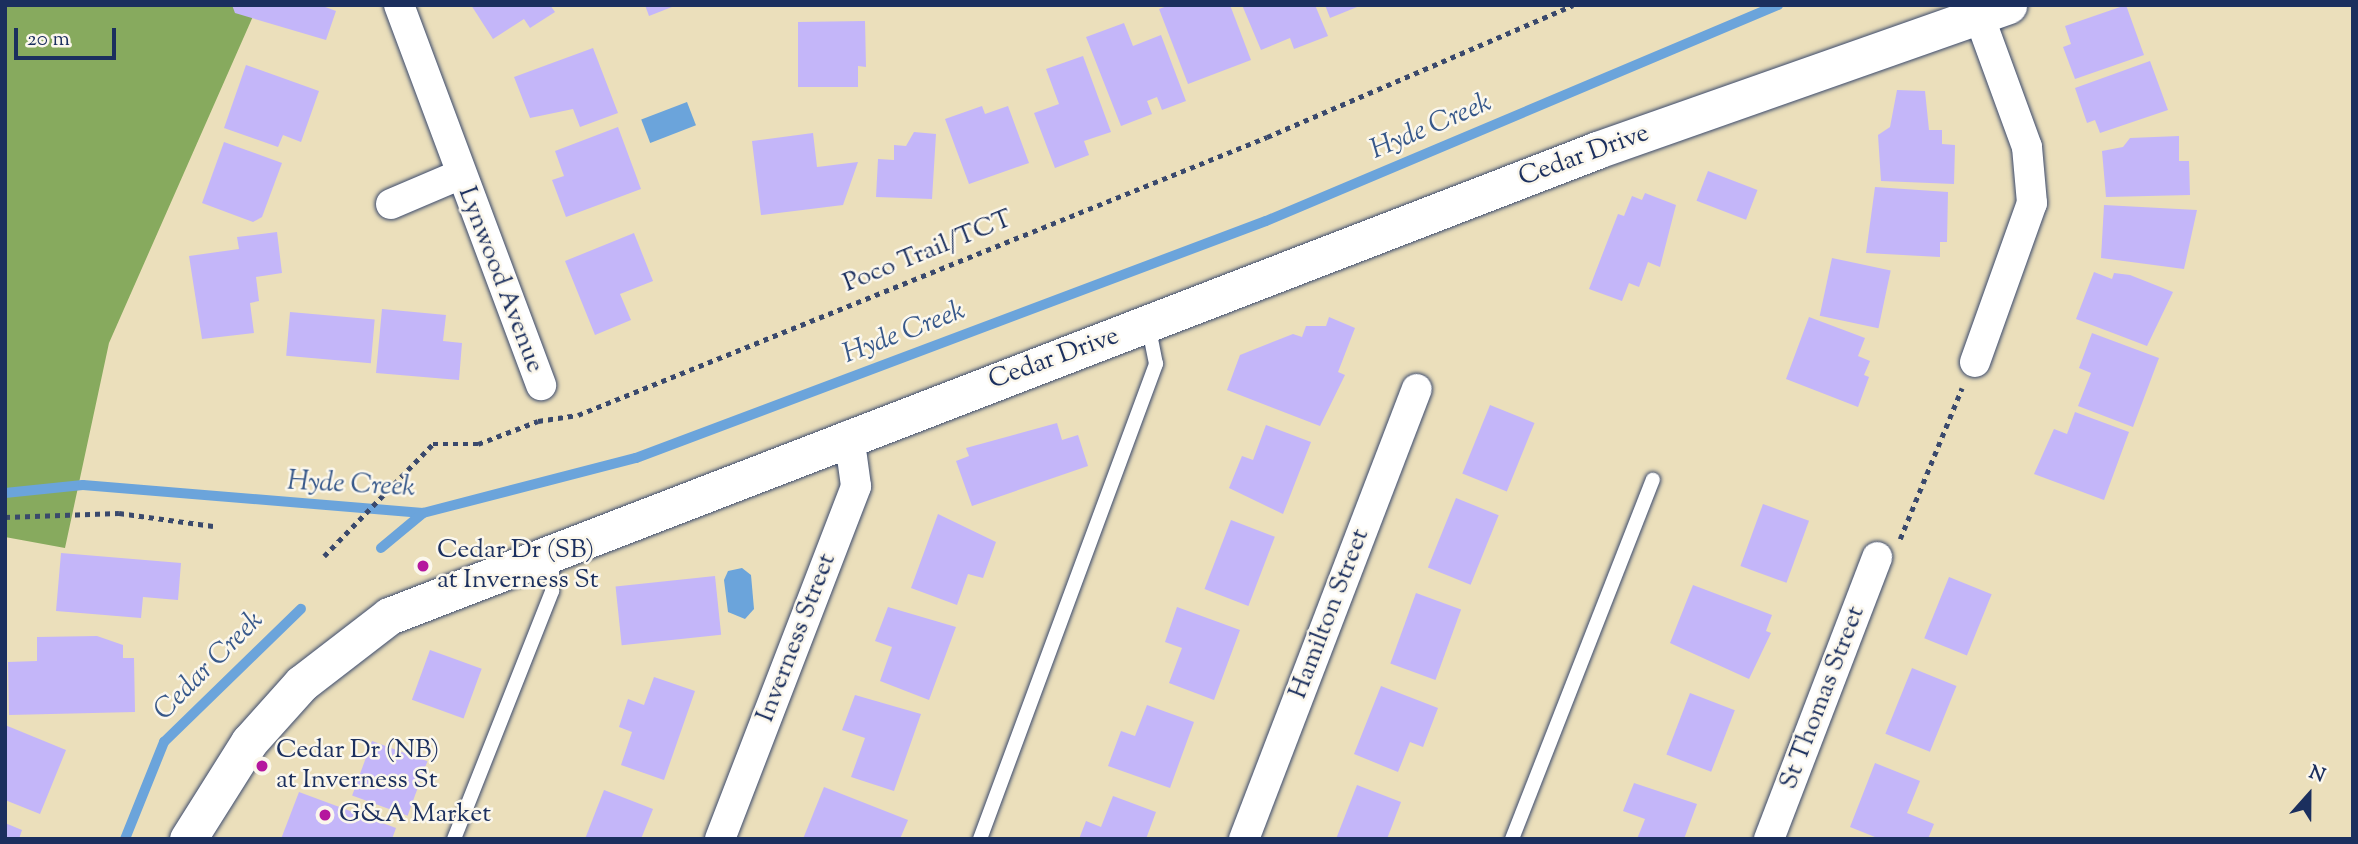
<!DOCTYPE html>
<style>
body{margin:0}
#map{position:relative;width:2358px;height:844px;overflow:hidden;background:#ebdfbb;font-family:"Sorts Mill Goudy",serif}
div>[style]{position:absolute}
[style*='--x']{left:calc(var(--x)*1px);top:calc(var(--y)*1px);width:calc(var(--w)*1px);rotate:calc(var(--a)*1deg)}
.forest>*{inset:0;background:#87aa5e}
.water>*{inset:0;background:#6ba4db;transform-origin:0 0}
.stream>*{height:10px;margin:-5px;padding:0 5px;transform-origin:5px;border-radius:5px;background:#6ba4db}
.building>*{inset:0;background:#c4b6f9;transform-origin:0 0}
.path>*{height:4.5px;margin-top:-2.25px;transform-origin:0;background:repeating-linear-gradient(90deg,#3a496c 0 5px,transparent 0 10px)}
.roads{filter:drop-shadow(0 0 2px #3a496c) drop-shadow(0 0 2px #3a496c)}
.service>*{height:14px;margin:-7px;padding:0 7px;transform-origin:7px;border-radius:7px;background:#fff}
.minor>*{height:30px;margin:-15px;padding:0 15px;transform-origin:15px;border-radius:15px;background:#fff}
.tertiary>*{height:37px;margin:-18.5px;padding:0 18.5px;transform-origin:18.5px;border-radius:18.5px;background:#fff}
.dots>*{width:19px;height:19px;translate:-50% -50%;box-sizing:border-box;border:4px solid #fbf7ec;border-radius:50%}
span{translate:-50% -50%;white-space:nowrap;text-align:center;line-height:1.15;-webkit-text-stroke:5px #fbf7ec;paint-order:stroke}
.street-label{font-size:26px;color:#1b2f5e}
.poi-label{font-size:26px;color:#1b2f5e}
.left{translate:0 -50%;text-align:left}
.water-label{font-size:28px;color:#37588a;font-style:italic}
.frame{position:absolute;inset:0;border:7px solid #1b2f5e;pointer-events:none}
.north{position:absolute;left:2274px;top:760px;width:70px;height:70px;-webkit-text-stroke:5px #fbf7ec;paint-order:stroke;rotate:21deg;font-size:19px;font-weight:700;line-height:28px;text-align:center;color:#1b2f5e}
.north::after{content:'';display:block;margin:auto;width:24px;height:32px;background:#1b2f5e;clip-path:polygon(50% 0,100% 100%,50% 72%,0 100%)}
.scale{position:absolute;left:14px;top:28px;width:102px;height:32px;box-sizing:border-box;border:4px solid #1b2f5e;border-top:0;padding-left:9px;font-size:21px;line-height:24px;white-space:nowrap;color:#1b2f5e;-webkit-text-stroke:5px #fbf7ec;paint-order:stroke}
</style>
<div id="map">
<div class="forest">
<i style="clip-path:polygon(5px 5px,258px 5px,109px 343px,65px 548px,5px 537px)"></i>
</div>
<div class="water">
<i style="left:687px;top:102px;width:25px;height:49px;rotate:69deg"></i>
<i style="clip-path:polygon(742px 568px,751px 575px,754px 609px,745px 619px,728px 612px,724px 580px,728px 571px)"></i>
</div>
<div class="stream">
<i style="--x:5;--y:493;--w:78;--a:-5.9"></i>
<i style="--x:83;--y:485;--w:341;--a:4.7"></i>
<i style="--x:423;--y:513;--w:220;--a:-14.5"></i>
<i style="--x:636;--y:458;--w:673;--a:-20.62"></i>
<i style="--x:1266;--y:221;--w:556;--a:-22.87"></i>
<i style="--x:381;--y:548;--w:55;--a:-39.8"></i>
<i style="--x:125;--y:839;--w:105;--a:-68.1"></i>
<i style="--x:164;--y:742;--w:191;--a:-44.2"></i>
</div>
<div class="building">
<i style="clip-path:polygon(232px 5px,320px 5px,336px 11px,326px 40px,235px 13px)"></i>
<i style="clip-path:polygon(471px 5px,550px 5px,555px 12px,530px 28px,524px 19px,493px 39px)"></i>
<i style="clip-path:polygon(645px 5px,677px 5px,649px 16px)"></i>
<i style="clip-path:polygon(1170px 5px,1230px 5px,1251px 60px,1188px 84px,1159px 9px)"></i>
<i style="clip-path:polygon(1242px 5px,1315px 5px,1328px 36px,1294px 49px,1290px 38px,1261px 50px)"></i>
<i style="clip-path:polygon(1325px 5px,1362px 5px,1330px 18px)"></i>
<i style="clip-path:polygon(2126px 5px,2144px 55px,2075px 79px,2063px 47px,2071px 44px,2065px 26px)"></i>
<i style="clip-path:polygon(865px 21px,866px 67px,858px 66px,858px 87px,798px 87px,798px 22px)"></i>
<i style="clip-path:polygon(1124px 23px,1133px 46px,1161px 35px,1186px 101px,1162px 110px,1157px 97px,1147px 101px,1152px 114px,1121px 126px,1086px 37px)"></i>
<i style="clip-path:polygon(593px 48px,618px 113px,580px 127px,573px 109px,530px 118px,514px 77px)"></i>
<i style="clip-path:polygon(1083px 56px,1111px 132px,1084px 141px,1089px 155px,1055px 168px,1034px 113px,1059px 104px,1046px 69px)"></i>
<i style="clip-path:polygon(2150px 61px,2168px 110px,2100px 133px,2095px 120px,2087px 123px,2075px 88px)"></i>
<i style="clip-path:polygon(246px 65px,319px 91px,301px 142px,283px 135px,278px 147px,224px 128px)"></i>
<i style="clip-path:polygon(1897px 90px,1925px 91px,1929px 130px,1942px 130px,1942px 144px,1955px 145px,1954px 184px,1881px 181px,1878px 135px,1890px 127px)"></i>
<i style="clip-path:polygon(982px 106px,985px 114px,1008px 106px,1029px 163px,969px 184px,945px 119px)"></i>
<i style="clip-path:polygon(618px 127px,641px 189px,566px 217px,552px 180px,564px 176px,555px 151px)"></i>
<i style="clip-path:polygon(914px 132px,936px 134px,932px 199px,876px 197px,878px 159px,894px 160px,894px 145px,906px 146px)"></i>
<i style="clip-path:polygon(813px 133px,817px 167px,858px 162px,843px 205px,761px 215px,752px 141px)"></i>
<i style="clip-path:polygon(2179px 136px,2179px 161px,2189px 161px,2190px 195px,2106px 197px,2102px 151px,2123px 147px,2130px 138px)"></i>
<i style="clip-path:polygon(224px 142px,282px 163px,262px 217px,253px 222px,202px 203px)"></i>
<i style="left:1708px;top:171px;width:53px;height:32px;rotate:21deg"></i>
<i style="clip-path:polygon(1875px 187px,1948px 192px,1947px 242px,1940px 242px,1940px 257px,1866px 253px)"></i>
<i style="clip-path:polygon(1645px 193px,1676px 205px,1660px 267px,1648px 262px,1639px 287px,1629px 283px,1622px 301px,1589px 289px,1618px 214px,1624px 216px,1632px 196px,1642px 200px)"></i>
<i style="clip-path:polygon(2104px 205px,2197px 210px,2184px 269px,2101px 258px)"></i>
<i style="clip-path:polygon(277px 232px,282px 273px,256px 277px,259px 301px,250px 303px,254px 333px,202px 339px,189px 256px,239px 249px,237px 237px)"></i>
<i style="clip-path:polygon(634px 233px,653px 281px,620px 294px,631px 320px,595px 335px,565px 261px)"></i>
<i style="left:1832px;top:258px;width:60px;height:59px;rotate:12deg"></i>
<i style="clip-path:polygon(2094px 272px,2112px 279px,2114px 273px,2130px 275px,2173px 292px,2147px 346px,2076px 319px)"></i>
<i style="clip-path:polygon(382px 309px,446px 315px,443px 341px,462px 343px,459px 380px,376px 373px)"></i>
<i style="left:290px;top:312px;width:85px;height:44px;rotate:5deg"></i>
<i style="clip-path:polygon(1329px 317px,1355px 328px,1338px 372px,1345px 375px,1320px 426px,1227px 390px,1240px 355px,1293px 334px,1302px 337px,1306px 326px,1326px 326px)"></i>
<i style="clip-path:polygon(1809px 317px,1865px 338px,1858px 356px,1870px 361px,1864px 375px,1869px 377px,1858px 407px,1786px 379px)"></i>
<i style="clip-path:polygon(2092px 333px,2159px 358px,2133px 427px,2078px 406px,2091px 373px,2079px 368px)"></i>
<i style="left:1490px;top:405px;width:48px;height:74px;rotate:22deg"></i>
<i style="clip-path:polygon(2075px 412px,2129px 432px,2104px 500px,2034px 474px,2054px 429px,2067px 434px)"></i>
<i style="clip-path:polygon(1057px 423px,1062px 440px,1078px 435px,1088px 466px,972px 506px,956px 461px,969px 456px,966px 448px)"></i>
<i style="clip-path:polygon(1266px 425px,1311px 442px,1283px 514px,1229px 488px,1242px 456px,1253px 460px)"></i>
<i style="left:1456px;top:498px;width:46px;height:75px;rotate:22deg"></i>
<i style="left:1763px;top:504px;width:49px;height:66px;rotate:20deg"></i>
<i style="clip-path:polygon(938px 514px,996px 542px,983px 578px,968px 574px,957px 605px,911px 588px)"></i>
<i style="left:1231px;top:520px;width:47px;height:74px;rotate:21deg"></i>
<i style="clip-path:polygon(61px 553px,181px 563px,178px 600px,143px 597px,141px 618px,56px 611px)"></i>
<i style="left:715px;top:576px;width:59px;height:100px;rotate:84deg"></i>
<i style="left:1949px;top:577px;width:46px;height:66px;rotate:22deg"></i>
<i style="clip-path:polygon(1693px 585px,1772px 615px,1766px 631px,1771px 633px,1749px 679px,1670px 643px)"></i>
<i style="left:1416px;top:593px;width:48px;height:75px;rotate:20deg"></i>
<i style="clip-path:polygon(888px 607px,956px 627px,929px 700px,880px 681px,892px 647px,875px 641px)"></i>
<i style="clip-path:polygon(1177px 607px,1240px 630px,1214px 700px,1169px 683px,1182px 648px,1165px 642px)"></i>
<i style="clip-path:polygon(97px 636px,123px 645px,123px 658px,134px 658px,135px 712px,9px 715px,8px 662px,37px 661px,37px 637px)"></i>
<i style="left:430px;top:650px;width:55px;height:53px;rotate:20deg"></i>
<i style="left:1912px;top:668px;width:48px;height:71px;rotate:22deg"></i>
<i style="clip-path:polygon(654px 677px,695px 691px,664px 780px,621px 765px,632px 732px,619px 727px,628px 699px,644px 705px)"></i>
<i style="clip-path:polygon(1381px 686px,1438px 708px,1423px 747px,1410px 742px,1398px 772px,1354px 754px)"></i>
<i style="left:1690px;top:693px;width:48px;height:66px;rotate:21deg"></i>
<i style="clip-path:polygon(855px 695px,921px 714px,894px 791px,851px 777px,865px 738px,842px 730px)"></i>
<i style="clip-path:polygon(1147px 705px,1194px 722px,1170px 788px,1108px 766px,1121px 731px,1135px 736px)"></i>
<i style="clip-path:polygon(5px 725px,66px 750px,40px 814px,5px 800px)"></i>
<i style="left:372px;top:741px;width:59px;height:58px;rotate:20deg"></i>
<i style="clip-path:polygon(1875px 763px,1920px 781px,1907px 813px,1934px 824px,1928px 839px,1880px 839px,1850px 827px)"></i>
<i style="clip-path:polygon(1634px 783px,1697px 804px,1684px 839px,1637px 839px,1645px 819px,1623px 811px)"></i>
<i style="clip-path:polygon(1357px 785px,1401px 802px,1387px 839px,1336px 839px)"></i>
<i style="clip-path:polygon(824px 787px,908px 820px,900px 839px,803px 839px)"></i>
<i style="clip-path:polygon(604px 790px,653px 809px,641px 839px,585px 839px)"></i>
<i style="clip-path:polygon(299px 792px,396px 828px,392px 839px,281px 839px)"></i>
<i style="clip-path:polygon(1113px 796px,1156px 812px,1146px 839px,1079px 839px,1086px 821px,1101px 827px)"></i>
<i style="clip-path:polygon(5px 823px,22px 830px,19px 839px,5px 839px)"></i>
</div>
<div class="path">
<i style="--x:5;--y:517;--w:114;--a:-2"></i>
<i style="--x:119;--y:513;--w:95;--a:7.9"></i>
<i style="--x:1900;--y:539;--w:163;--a:-67.7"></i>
<i style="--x:324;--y:556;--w:156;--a:-45.8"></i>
<i style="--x:433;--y:444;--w:45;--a:0"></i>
<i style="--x:478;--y:444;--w:64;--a:-21"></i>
<i style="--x:538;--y:421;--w:40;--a:-8.5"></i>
<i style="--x:578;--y:415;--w:743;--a:-21.97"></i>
<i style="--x:1267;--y:137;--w:333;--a:-23.3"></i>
</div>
<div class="roads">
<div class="service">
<i style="--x:454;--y:839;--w:267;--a:-68.4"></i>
<i style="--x:552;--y:591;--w:37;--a:-90"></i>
<i style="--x:980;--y:839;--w:507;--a:-69.67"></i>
<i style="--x:1156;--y:364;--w:41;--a:-101.3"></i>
<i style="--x:1512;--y:839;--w:386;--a:-68.6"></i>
</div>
<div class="minor">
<i style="--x:399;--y:5;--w:406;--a:69.5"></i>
<i style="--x:391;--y:204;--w:74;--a:-23.1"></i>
<i style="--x:1975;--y:362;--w:169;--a:-70.3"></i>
<i style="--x:2032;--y:203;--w:56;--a:-95.1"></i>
<i style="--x:2027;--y:147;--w:140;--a:-110.1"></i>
<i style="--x:720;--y:839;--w:378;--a:-68.9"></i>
<i style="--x:856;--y:486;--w:51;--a:-97.8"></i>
<i style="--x:1244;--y:839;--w:482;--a:-69"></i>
<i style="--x:1769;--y:839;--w:302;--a:-69"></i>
</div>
<div class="tertiary">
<i style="--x:188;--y:839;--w:115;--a:-57.8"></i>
<i style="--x:249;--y:742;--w:79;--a:-48.1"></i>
<i style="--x:302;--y:683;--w:110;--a:-37.6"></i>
<i style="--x:389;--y:616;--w:1295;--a:-21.09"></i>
<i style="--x:1597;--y:150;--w:436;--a:-19.4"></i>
</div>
</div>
<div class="dots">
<i style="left:423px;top:566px;background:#b5179e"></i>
<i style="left:262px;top:766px;background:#b5179e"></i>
<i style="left:325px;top:815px;background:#b5179e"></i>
</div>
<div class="street-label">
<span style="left:1584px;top:156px;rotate:-20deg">Cedar Drive</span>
<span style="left:928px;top:252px;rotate:-22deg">Poco Trail/TCT</span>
<span style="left:500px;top:280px;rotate:69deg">Lynwood Avenue</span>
<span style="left:1054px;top:359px;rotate:-20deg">Cedar Drive</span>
<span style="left:1330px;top:614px;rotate:-69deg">Hamilton Street</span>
<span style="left:797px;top:638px;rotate:-69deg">Inverness Street</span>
<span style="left:1823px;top:698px;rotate:-69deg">St Thomas Street</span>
</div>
<div class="poi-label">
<span class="left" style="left:437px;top:566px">Cedar Dr (SB)<br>at Inverness St</span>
<span class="left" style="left:276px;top:766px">Cedar Dr (NB)<br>at Inverness St</span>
<span class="left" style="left:339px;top:815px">G&amp;A Market</span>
</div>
<div class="water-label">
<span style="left:1431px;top:127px;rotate:-23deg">Hyde Creek</span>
<span style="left:904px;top:333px;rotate:-21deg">Hyde Creek</span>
<span style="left:351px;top:485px;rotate:3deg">Hyde Creek</span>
<span style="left:209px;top:666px;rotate:-45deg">Cedar Creek</span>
</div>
<div class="frame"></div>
<div class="north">N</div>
<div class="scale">20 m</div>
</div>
